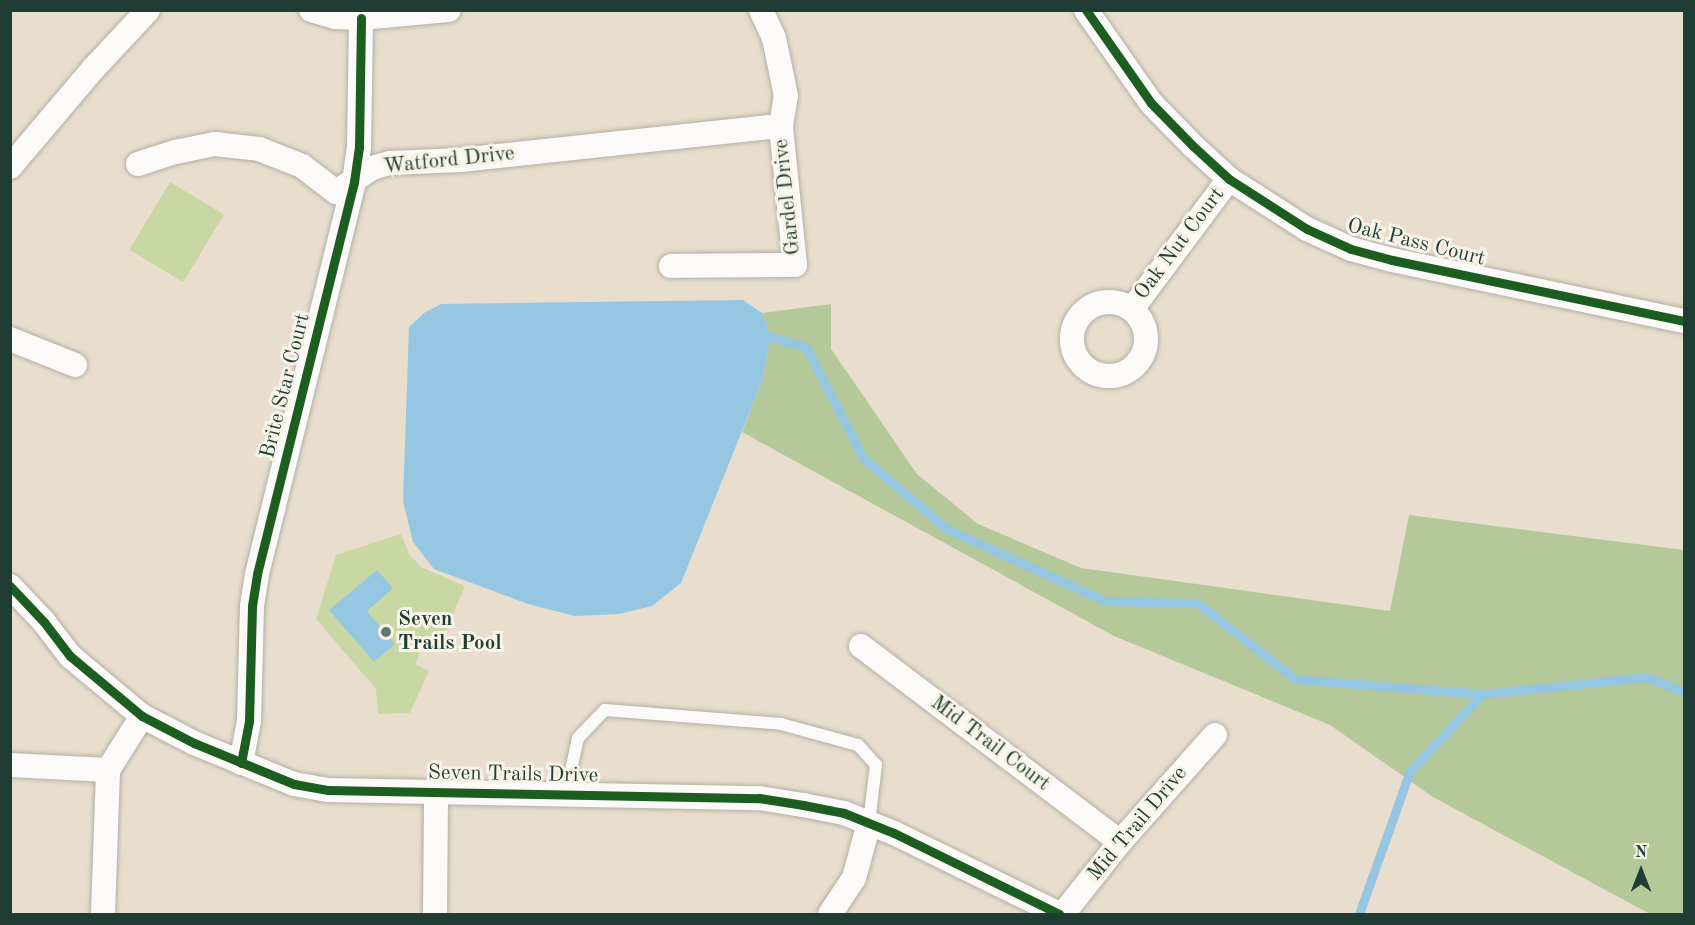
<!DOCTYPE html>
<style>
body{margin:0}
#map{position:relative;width:1695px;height:925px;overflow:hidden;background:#e9dece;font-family:"Old Standard TT",serif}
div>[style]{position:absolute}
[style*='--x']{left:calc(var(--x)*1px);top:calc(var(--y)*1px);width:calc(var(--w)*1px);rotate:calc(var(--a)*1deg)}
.green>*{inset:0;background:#c9d8a2;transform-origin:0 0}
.forest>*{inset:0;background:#b5c899}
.water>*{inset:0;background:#95c6e2}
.stream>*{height:9px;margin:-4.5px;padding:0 4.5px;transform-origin:4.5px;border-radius:4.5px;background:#95c6e2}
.roads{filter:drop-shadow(0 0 2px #b3afa4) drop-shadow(0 0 2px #b3afa4)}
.lane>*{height:12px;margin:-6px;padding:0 6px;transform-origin:6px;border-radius:6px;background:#fcfaf8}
.street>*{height:24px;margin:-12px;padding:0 12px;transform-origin:12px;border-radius:12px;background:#fcfaf8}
.street>.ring{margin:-12px;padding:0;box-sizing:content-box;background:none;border:24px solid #fcfaf8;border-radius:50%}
.cycleway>*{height:9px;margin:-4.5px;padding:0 4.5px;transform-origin:4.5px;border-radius:4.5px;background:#1b5e20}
.dots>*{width:16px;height:16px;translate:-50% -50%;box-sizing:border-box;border:3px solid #f7f3e8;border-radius:50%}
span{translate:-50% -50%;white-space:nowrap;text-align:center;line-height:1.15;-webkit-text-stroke:6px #f7f3e8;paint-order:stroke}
.street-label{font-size:21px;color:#1f3d34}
.poi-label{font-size:21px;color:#1f3d34;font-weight:700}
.left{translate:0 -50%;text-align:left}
.frame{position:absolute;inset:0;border:12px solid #1f3d34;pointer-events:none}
.north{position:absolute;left:1611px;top:841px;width:60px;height:60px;-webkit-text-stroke:4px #f7f3e8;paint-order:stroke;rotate:0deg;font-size:16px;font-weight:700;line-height:24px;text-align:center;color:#1f3d34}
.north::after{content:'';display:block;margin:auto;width:21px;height:27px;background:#1f3d34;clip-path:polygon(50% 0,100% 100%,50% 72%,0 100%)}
</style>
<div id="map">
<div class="green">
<i style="left:170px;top:182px;width:63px;height:79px;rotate:31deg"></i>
<i style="clip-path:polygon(401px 534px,409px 554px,421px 567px,465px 586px,438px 650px,423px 645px,415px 664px,429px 671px,410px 713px,378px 714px,376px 689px,316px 619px,336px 555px)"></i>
</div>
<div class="forest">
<i style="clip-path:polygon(831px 304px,831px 349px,917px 474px,978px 524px,1081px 568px,1390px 611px,1409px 515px,1684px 550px,1684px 914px,1650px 914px,1433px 797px,1330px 725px,1114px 636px,742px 432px,762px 381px,771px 337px,762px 313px)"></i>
</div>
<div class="water">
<i style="clip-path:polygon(743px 300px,762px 313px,771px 337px,762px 381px,681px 583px,652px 606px,619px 614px,575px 616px,528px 604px,434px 569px,413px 542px,403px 501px,409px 327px,424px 313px,441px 304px)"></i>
<i style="clip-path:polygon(377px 570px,393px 588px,367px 611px,395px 644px,374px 662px,329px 610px)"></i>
</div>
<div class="stream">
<i style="--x:771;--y:337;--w:36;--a:16"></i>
<i style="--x:806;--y:347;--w:125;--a:62.8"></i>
<i style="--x:863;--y:458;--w:110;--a:40.2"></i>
<i style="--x:947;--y:529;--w:174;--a:24.5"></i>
<i style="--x:1105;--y:601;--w:92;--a:1.2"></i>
<i style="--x:1197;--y:603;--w:124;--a:37.8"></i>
<i style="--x:1295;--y:679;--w:188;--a:4.6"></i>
<i style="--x:1359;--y:914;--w:152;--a:-70.4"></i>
<i style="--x:1410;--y:771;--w:105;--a:-46.9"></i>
<i style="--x:1482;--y:694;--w:165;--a:-5.9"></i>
<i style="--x:1646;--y:677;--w:41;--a:21.5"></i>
</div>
<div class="roads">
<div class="lane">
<i style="--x:566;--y:794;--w:57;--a:-77.9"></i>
<i style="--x:578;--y:738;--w:39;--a:-46"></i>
<i style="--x:605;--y:710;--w:177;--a:4.5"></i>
<i style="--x:781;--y:724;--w:80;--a:15.3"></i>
<i style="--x:858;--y:745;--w:27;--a:48"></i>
<i style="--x:876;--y:765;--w:58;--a:96.9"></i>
</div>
<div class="street">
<i style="--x:311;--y:10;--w:25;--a:16"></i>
<i style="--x:335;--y:17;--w:26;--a:2"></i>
<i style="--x:361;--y:18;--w:88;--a:-5.2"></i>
<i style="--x:1086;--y:10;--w:113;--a:55"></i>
<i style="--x:1151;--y:103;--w:60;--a:45.7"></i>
<i style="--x:1193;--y:146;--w:49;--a:42.5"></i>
<i style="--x:1229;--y:179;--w:93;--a:32.7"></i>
<i style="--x:1307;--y:229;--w:48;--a:24.4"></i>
<i style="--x:1351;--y:249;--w:42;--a:15"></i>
<i style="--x:1392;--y:260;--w:298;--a:11.8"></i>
<i style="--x:138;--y:164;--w:40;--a:-18"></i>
<i style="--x:176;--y:152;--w:39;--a:-12"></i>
<i style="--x:214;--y:144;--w:45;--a:6.3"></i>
<i style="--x:259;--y:149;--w:46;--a:21.6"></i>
<i style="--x:302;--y:166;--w:43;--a:37.4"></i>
<i style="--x:336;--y:192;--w:43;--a:-33.7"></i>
<i style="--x:372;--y:168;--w:19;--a:-16"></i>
<i style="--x:390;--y:163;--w:71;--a:-2.4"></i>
<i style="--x:461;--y:160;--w:322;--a:-6.1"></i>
<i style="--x:10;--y:167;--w:130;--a:-49.7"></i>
<i style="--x:94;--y:68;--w:79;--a:-47"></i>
<i style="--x:671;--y:266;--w:124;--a:-0.5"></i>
<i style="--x:795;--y:265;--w:140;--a:-95.8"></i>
<i style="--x:781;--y:126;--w:30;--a:-81"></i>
<i style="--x:786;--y:96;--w:59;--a:-101.7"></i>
<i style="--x:774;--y:38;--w:31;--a:-115"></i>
<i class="ring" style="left:1072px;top:302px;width:50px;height:50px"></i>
<i style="--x:1132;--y:309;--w:162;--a:-53.3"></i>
<i style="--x:10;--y:339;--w:70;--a:21.8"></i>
<i style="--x:10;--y:586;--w:50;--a:46.6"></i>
<i style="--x:44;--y:622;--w:43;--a:52.6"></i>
<i style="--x:70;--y:656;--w:94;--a:39.8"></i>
<i style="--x:142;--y:716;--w:59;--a:27.4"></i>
<i style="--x:194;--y:743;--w:108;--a:22.3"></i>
<i style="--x:294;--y:784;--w:35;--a:10"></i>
<i style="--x:328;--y:790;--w:431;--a:1.1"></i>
<i style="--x:759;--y:798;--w:45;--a:9"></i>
<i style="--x:803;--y:805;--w:42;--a:11"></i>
<i style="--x:844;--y:813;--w:54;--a:21.8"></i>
<i style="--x:894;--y:833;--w:184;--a:26.1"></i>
<i style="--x:861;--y:646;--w:325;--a:37.1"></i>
<i style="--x:241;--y:763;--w:43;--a:-79.2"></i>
<i style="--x:249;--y:721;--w:115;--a:-88.5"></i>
<i style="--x:252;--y:606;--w:32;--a:-81"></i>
<i style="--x:257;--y:574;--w:404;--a:-76.1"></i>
<i style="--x:354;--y:182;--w:34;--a:-82"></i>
<i style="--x:359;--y:148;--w:130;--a:-89.1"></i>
<i style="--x:10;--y:765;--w:98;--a:2.9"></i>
<i style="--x:108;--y:770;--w:64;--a:-57.8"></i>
<i style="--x:103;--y:914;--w:144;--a:-88"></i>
<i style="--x:435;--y:914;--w:122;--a:-89.5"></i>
<i style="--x:830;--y:914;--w:43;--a:-56.3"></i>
<i style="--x:854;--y:878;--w:57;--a:-74.7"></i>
<i style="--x:1063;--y:914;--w:92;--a:-51.6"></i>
<i style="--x:1120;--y:842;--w:143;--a:-48.4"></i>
</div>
</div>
<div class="cycleway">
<i style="--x:1086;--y:10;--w:113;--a:55"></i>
<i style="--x:1151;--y:103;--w:60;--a:45.7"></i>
<i style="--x:1193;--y:146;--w:49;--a:42.5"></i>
<i style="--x:1229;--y:179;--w:93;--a:32.7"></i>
<i style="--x:1307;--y:229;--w:48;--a:24.4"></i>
<i style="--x:1351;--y:249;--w:42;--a:15"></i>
<i style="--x:1392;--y:260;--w:298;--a:11.8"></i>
<i style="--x:10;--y:586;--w:50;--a:46.6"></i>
<i style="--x:44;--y:622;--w:43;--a:52.6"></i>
<i style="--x:70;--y:656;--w:94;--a:39.8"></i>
<i style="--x:142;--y:716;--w:59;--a:27.4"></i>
<i style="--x:194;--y:743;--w:108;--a:22.3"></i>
<i style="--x:294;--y:784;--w:35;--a:10"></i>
<i style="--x:328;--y:790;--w:431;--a:1.1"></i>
<i style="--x:759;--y:798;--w:45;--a:9"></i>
<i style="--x:803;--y:805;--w:42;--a:11"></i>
<i style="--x:844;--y:813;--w:54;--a:21.8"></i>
<i style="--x:894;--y:833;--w:184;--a:26.1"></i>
<i style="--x:241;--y:763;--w:43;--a:-79.2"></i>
<i style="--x:249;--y:721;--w:115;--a:-88.5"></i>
<i style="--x:252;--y:606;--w:32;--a:-81"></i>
<i style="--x:257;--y:574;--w:404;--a:-76.1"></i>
<i style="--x:354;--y:182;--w:34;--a:-82"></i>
<i style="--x:359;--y:148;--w:130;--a:-89.1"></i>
</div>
<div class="dots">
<i style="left:386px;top:632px;background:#66756a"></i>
</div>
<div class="street-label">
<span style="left:449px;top:161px;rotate:-6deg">Watford Drive</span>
<span style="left:788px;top:197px;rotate:-96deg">Gardel Drive</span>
<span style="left:1416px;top:243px;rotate:14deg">Oak Pass Court</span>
<span style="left:1180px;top:244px;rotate:-53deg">Oak Nut Court</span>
<span style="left:286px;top:386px;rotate:-76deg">Brite Star Court</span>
<span style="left:990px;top:744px;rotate:37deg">Mid Trail Court</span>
<span style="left:513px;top:775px;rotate:1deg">Seven Trails Drive</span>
<span style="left:1138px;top:824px;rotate:-50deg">Mid Trail Drive</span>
</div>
<div class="poi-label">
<span class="left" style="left:398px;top:632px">Seven<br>Trails Pool</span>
</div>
<div class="frame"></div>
<div class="north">N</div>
</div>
